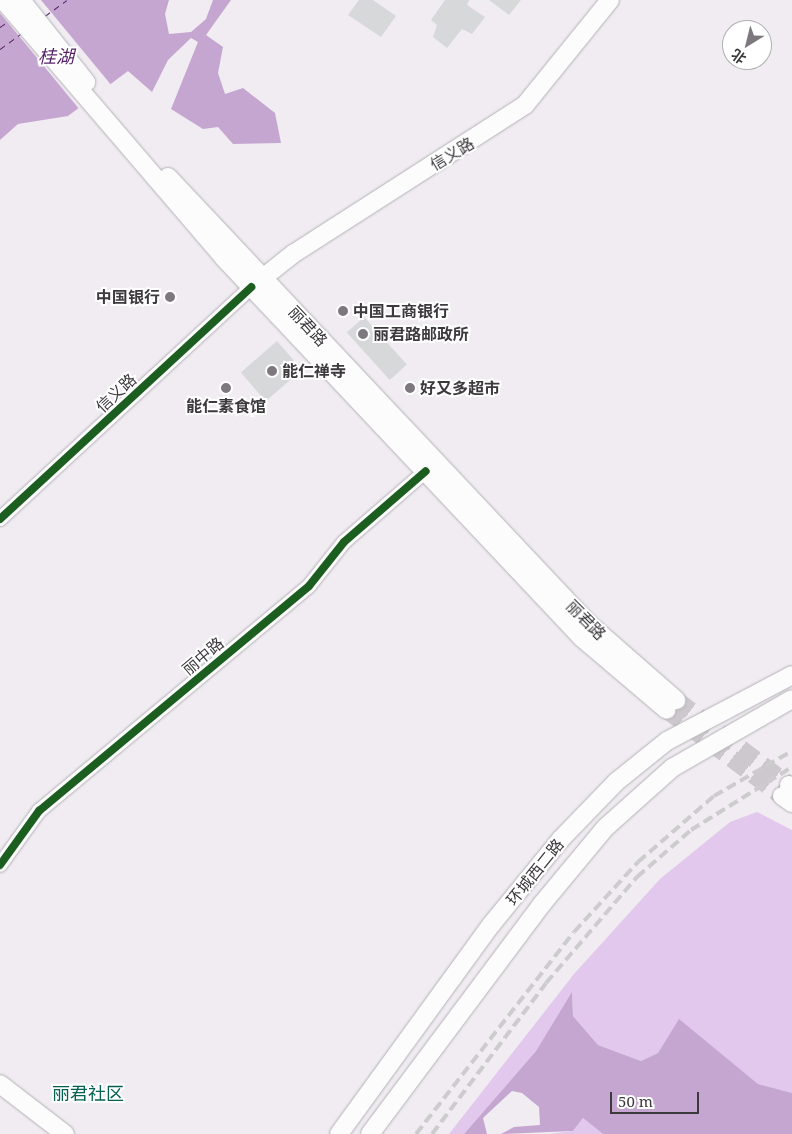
<!DOCTYPE html>
<meta charset="utf-8">
<style>
body{margin:0}
#map{position:relative;width:792px;height:1134px;overflow:hidden;background:#f0ecf2;font-family:"Noto Serif","Noto Sans SC",serif}
div>[style]{position:absolute}
[style*='--x']{left:calc(var(--x)*1px);top:calc(var(--y)*1px);width:calc(var(--w)*1px);rotate:calc(var(--a)*1deg)}
.forest>*{inset:0;background:#e2c8ec}
.water>*{inset:0;background:#c5a6d1}
.pier>*{inset:0;background:#f0ecf2}
.ferry>*{height:1px;margin-top:-0.5px;transform-origin:0;background:repeating-linear-gradient(90deg,#541f67 0 6px,transparent 0 11px)}
.building>*{inset:0;background:#d7d8da;transform-origin:0 0}
.major-tunnel>*{height:18px;margin-top:-9px;transform-origin:0;background:repeating-linear-gradient(90deg,#ccc8ce 0 18px,transparent 0 27px)}
.roads{filter:drop-shadow(0 0 1px #b4b1b6) drop-shadow(0 0 1px #b4b1b6)}
.minor>*{height:14px;margin:-7px;padding:0 7px;transform-origin:7px;border-radius:7px;background:#fdfcfd}
.major>*{height:18px;margin:-9px;padding:0 9px;transform-origin:9px;border-radius:9px;background:#fdfcfd}
.rail>*{height:4px;margin-top:-2px;transform-origin:0;background:repeating-linear-gradient(90deg,#cdcccd 0 10px,transparent 0 15px)}
.cycleway>*{height:8px;margin:-4px;padding:0 4px;transform-origin:4px;border-radius:4px;background:#1b5e20}
.dots>*{width:14px;height:14px;translate:-50% -50%;box-sizing:border-box;border:2px solid #fff;border-radius:50%}
span{translate:-50% -50%;white-space:nowrap;text-align:center;line-height:1.15;-webkit-text-stroke:4px #fff;paint-order:stroke}
.street-label{font-size:16px;color:#3d3a3e}
.poi-label{font-size:16px;color:#3d3a3e;font-weight:700}
.right{translate:-100% -50%;text-align:right}
.left{translate:0 -50%;text-align:left}
.water-label{font-size:18px;color:#541f67;font-style:italic}
.neighbourhood-label{font-size:18px;color:#046052}
.north{position:absolute;left:722px;top:20px;width:50px;height:50px;box-sizing:border-box;background:#fff;border:1px solid #b1b0b2;border-radius:50%;rotate:216deg;font-size:14px;font-weight:700;line-height:20px;text-align:center;color:#3d3a3e}
.north::after{content:'';display:block;margin:auto;width:18px;height:22px;background:#7c787d;clip-path:polygon(50% 0,100% 100%,50% 72%,0 100%)}
.scale{position:absolute;left:610px;top:1092px;width:89px;height:22px;box-sizing:border-box;border:2px solid #3d3a3e;border-top:0;padding-left:6px;font-size:15px;line-height:18px;white-space:nowrap;color:#3d3a3e;-webkit-text-stroke:4px #fff;paint-order:stroke}
</style>
<div id="map">
<div class="forest">
<i style="clip-path:polygon(757px 812px,792px 830px,792px 1093px,758px 1084px,679px 1020px,658px 1053px,641px 1061px,598px 1045px,573px 1016px,572px 993px,536px 1051px,464px 1134px,449px 1134px,574px 974px,660px 879px,730px 822px)"></i>
<i style="clip-path:polygon(583px 1118px,603px 1134px,549px 1134px,573px 1131px)"></i>
</div>
<div class="water">
<i style="clip-path:polygon(0 0,169px 0,165px 14px,169px 34px,191px 32px,206px 19px,213px 0,231px 0,206px 35px,223px 47px,218px 73px,225px 94px,243px 88px,275px 113px,281px 143px,233px 144px,218px 127px,203px 129px,171px 109px,198px 42px,191px 38px,168px 60px,152px 92px,128px 71px,68px 116px,18px 124px,0 140px)"></i>
<i style="clip-path:polygon(572px 992px,573px 1016px,598px 1045px,641px 1061px,658px 1053px,679px 1019px,758px 1084px,792px 1093px,792px 1134px,603px 1134px,583px 1118px,573px 1131px,501px 1134px,514px 1127px,540px 1125px,539px 1107px,522px 1093px,512px 1091px,483px 1118px,487px 1134px,464px 1134px,536px 1051px)"></i>
</div>
<div class="pier">
<i style="clip-path:polygon(0 0,41px 0,112px 86px,80px 110px,0 13px)"></i>
</div>
<div class="ferry">
<i style="--x:45;--y:16;--w:27;--a:-36"></i>
<i style="--x:0;--y:27;--w:12;--a:-35"></i>
<i style="--x:0;--y:49;--w:27;--a:-36"></i>
</div>
<div class="building">
<i style="clip-path:polygon(359px 0,373px 0,396px 16px,381px 37px,348px 15px)"></i>
<i style="clip-path:polygon(445px 0,469px 0,467px 5px,485px 17px,472px 34px,462px 29px,447px 48px,433px 37px,437px 25px,431px 20px)"></i>
<i style="clip-path:polygon(489px 0,521px 0,509px 15px)"></i>
<i style="left:364px;top:317px;width:64px;height:23px;rotate:48deg"></i>
<i style="left:277px;top:341px;width:38px;height:48px;rotate:49deg"></i>
</div>
<div class="major-tunnel">
<i style="--x:676;--y:700;--w:141;--a:37"></i>
<i style="--x:667;--y:710;--w:144;--a:36.8"></i>
</div>
<div class="roads">
<div class="minor">
<i style="--x:0;--y:519;--w:342;--a:-42.7"></i>
<i style="--x:0;--y:865;--w:67;--a:-54.2"></i>
<i style="--x:39;--y:811;--w:351;--a:-39.8"></i>
<i style="--x:309;--y:586;--w:56;--a:-51.5"></i>
<i style="--x:344;--y:542;--w:108;--a:-40.9"></i>
</div>
<div class="major">
<i style="--x:3;--y:0;--w:338;--a:49.4"></i>
<i style="--x:223;--y:257;--w:523;--a:46.7"></i>
<i style="--x:582;--y:638;--w:111;--a:40.3"></i>
<i style="--x:21;--y:0;--w:105;--a:51.6"></i>
<i style="--x:168;--y:177;--w:614;--a:46.72"></i>
<i style="--x:589;--y:624;--w:116;--a:41.1"></i>
<i style="--x:254;--y:285;--w:50;--a:-38.5"></i>
<i style="--x:293;--y:254;--w:276;--a:-32.7"></i>
<i style="--x:525;--y:105;--w:135;--a:-51"></i>
<i style="--x:789;--y:785;--w:4;--a:34"></i>
<i style="--x:782;--y:796;--w:12;--a:35"></i>
<i style="--x:0;--y:1084;--w:82;--a:37.6"></i>
<i style="--x:339;--y:1134;--w:258;--a:-54"></i>
<i style="--x:491;--y:925;--w:111;--a:-50.9"></i>
<i style="--x:561;--y:839;--w:79;--a:-46"></i>
<i style="--x:616;--y:782;--w:65;--a:-38.8"></i>
<i style="--x:667;--y:741;--w:141;--a:-27.8"></i>
<i style="--x:370;--y:1134;--w:287;--a:-53.2"></i>
<i style="--x:542;--y:904;--w:99;--a:-50.3"></i>
<i style="--x:605;--y:828;--w:90;--a:-41.8"></i>
<i style="--x:672;--y:768;--w:138;--a:-29.9"></i>
</div>
</div>
<div class="rail">
<i style="--x:416;--y:1134;--w:256;--a:-52"></i>
<i style="--x:574;--y:932;--w:95;--a:-47.6"></i>
<i style="--x:638;--y:862;--w:101;--a:-41"></i>
<i style="--x:714;--y:796;--w:90;--a:-30"></i>
<i style="--x:432;--y:1134;--w:189;--a:-52.9"></i>
<i style="--x:546;--y:983;--w:140;--a:-49.4"></i>
<i style="--x:637;--y:877;--w:72;--a:-41"></i>
<i style="--x:691;--y:830;--w:119;--a:-32"></i>
</div>
<div class="cycleway">
<i style="--x:0;--y:519;--w:342;--a:-42.7"></i>
<i style="--x:0;--y:865;--w:67;--a:-54.2"></i>
<i style="--x:39;--y:811;--w:351;--a:-39.8"></i>
<i style="--x:309;--y:586;--w:56;--a:-51.5"></i>
<i style="--x:344;--y:542;--w:108;--a:-40.9"></i>
</div>
<div class="dots">
<i style="left:170px;top:297px;background:#7c787d"></i>
<i style="left:343px;top:311px;background:#7c787d"></i>
<i style="left:363px;top:334px;background:#7c787d"></i>
<i style="left:272px;top:371px;background:#7c787d"></i>
<i style="left:226px;top:388px;background:#7c787d"></i>
<i style="left:410px;top:388px;background:#7c787d"></i>
</div>
<div class="street-label">
<span style="left:452px;top:154px;rotate:-31deg">信义路</span>
<span style="left:308px;top:326px;rotate:47deg">丽君路</span>
<span style="left:116px;top:393px;rotate:-43deg">信义路</span>
<span style="left:586px;top:620px;rotate:45deg">丽君路</span>
<span style="left:203px;top:656px;rotate:-40deg">丽中路</span>
<span style="left:535px;top:872px;rotate:-51deg">环城西二路</span>
</div>
<div class="poi-label">
<span class="right" style="left:160px;top:297px">中国银行</span>
<span class="left" style="left:353px;top:311px">中国工商银行</span>
<span class="left" style="left:373px;top:334px">丽君路邮政所</span>
<span class="left" style="left:282px;top:371px">能仁禅寺</span>
<span class="left" style="left:420px;top:388px">好又多超市</span>
<span style="left:226px;top:406px">能仁素食馆</span>
</div>
<div class="water-label">
<span style="left:56px;top:56px">桂湖</span>
</div>
<div class="neighbourhood-label">
<span style="left:88px;top:1093px">丽君社区</span>
</div>
<div class="north">北</div>
<div class="scale">50 m</div>
</div>
